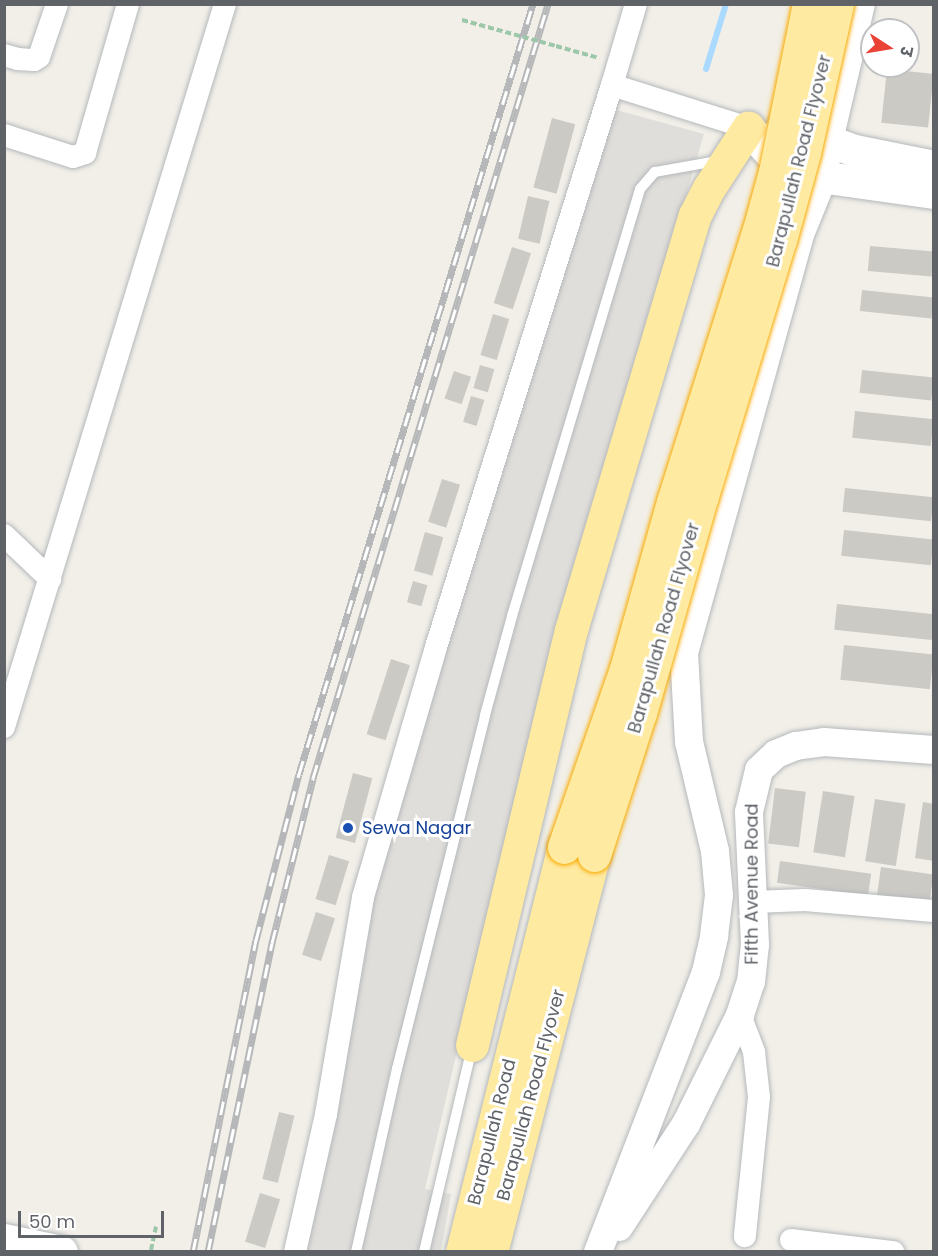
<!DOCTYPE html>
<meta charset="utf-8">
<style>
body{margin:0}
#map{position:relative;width:938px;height:1256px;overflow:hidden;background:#f1efe8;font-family:Poppins,"Noto Sans Devanagari",sans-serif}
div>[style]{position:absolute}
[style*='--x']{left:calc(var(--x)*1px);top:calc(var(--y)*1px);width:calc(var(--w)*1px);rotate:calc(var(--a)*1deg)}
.industrial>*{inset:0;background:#e0deda}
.stream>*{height:6px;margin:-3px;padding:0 3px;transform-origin:3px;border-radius:3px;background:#aadaff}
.building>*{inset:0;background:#cccac5;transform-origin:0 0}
.path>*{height:4px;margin-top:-2px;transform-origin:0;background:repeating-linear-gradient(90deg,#9cc7a9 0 6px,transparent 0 9px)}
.roads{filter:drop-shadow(0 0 2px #b5b8bc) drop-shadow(0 0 2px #b5b8bc)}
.service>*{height:10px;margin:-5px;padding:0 5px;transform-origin:5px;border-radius:5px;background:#fff}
.minor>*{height:22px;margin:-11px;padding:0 11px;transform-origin:11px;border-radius:11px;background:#fff}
.tertiary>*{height:28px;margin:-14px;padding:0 14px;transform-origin:14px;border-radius:14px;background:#fff}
.secondary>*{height:32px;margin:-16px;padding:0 16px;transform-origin:16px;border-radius:16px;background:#fff}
.trunk>*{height:33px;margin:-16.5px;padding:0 16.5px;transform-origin:16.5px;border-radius:16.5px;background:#feeaa1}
.rail>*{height:7px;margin-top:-3.5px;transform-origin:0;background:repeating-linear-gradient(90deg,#fff 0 14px,#b6b7b8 0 28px);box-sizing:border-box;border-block:2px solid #b6b7b8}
.path-bridge>*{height:4px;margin-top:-2px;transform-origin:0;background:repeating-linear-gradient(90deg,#9cc7a9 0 6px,transparent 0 9px)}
.bridges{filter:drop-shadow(0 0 2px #f9ab00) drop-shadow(0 0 2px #f9ab00)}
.trunk-bridge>*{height:33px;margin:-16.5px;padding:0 16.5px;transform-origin:16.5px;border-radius:16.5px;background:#feeaa1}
.dots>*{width:16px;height:16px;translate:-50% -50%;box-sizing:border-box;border:3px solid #fff;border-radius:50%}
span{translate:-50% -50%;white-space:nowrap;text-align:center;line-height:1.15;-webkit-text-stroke:6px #fff;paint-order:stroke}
.street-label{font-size:18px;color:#5f6368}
.transit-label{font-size:18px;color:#164399}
.left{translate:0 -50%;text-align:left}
.frame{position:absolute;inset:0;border:6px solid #5f6368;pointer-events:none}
.north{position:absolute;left:860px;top:18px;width:60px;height:60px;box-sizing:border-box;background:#fff;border:2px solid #bfc1c3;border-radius:50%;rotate:102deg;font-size:16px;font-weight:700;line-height:24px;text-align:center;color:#5f6368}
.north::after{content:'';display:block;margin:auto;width:21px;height:27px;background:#ea4335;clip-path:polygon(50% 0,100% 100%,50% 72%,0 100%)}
.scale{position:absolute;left:18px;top:1211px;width:146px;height:27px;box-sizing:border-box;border:3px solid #5f6368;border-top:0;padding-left:8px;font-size:18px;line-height:21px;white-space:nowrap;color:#5f6368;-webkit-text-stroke:4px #fff;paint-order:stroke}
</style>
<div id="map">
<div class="industrial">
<i style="clip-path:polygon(598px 105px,704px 134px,544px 677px,425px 1189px,451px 1194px,441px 1251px,295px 1252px,367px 895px)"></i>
</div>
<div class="stream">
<i style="--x:706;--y:69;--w:68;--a:-72.9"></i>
</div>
<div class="building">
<i style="left:887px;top:69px;width:47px;height:54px;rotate:6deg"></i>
<i style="left:552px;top:118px;width:24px;height:72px;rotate:15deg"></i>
<i style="left:528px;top:196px;width:22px;height:44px;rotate:13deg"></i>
<i style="left:870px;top:246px;width:64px;height:25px;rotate:5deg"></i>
<i style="left:512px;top:247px;width:20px;height:59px;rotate:18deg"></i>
<i style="left:862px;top:290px;width:72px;height:21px;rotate:6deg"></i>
<i style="left:493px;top:314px;width:17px;height:43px;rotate:17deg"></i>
<i style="left:480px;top:365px;width:15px;height:24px;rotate:16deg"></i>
<i style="left:862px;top:370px;width:72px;height:23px;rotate:6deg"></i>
<i style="left:454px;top:371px;width:18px;height:29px;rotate:19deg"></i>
<i style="left:471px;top:396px;width:14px;height:27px;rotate:17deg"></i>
<i style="left:855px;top:411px;width:79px;height:27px;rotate:6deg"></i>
<i style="left:442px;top:479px;width:19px;height:45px;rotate:18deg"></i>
<i style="left:845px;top:488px;width:89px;height:24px;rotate:6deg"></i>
<i style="left:844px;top:530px;width:90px;height:26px;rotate:6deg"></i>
<i style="left:425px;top:532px;width:19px;height:40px;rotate:16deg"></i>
<i style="left:413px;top:581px;width:15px;height:22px;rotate:16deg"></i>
<i style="left:837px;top:604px;width:98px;height:26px;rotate:6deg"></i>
<i style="left:844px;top:645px;width:90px;height:35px;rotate:6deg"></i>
<i style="left:391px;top:659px;width:20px;height:79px;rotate:18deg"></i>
<i style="left:353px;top:773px;width:20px;height:67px;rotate:15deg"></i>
<i style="left:775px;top:788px;width:31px;height:56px;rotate:7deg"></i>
<i style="left:823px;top:791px;width:32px;height:62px;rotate:9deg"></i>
<i style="left:875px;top:799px;width:31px;height:63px;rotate:9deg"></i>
<i style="clip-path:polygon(923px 802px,934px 804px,934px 861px,915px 858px)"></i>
<i style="left:329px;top:855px;width:21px;height:46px;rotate:17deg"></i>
<i style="left:780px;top:861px;width:92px;height:22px;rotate:8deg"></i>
<i style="left:881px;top:867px;width:53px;height:31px;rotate:8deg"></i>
<i style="left:316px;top:912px;width:20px;height:45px;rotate:18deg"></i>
<i style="left:279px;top:1112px;width:16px;height:69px;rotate:14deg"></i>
<i style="left:260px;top:1193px;width:21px;height:51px;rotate:17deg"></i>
</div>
<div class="path">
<i style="--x:556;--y:46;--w:45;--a:15.6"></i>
<i style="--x:151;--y:1250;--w:24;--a:-78"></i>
</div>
<div class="roads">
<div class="service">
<i style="--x:356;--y:1252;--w:188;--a:-77.4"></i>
<i style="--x:397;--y:1069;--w:365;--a:-76"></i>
<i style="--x:485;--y:715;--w:103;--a:-74.7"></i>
<i style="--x:512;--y:616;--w:446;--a:-73.3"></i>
<i style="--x:640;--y:189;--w:23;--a:-49"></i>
<i style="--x:655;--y:172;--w:63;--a:-10.1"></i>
<i style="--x:424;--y:1252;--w:211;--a:-76.8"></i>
</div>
<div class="minor">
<i style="--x:4;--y:55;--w:15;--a:16"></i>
<i style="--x:18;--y:59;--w:16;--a:4"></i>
<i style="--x:34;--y:60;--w:6;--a:-31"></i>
<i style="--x:39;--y:57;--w:56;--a:-71.2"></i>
<i style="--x:612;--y:85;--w:84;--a:-73.5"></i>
<i style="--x:4;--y:135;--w:72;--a:17.7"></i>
<i style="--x:73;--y:157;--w:13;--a:-18"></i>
<i style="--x:85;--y:153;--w:155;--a:-73.9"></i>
<i style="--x:4;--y:535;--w:64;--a:43.7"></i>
<i style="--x:4;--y:727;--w:756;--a:-73"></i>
<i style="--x:752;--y:902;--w:53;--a:-2.2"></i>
<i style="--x:805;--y:900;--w:129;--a:4.9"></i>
<i style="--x:740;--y:1015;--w:40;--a:69"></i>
<i style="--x:754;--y:1052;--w:45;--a:83.7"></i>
<i style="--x:759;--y:1097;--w:140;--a:95.8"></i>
<i style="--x:791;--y:1240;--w:103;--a:6.7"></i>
<i style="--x:295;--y:1252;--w:141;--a:-77.3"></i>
<i style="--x:326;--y:1114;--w:220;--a:-80.3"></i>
<i style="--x:363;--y:897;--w:260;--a:-73.7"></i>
<i style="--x:436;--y:647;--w:589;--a:-72.61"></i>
<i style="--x:612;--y:85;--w:143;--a:17.5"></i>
</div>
<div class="tertiary">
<i style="--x:619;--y:1227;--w:123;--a:-57"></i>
<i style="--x:686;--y:1124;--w:122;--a:-63.6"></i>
<i style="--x:740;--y:1015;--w:35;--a:-72"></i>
<i style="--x:751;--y:982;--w:37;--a:-84"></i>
<i style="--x:755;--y:945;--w:133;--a:-92.6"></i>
<i style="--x:749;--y:812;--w:43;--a:-76.6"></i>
<i style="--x:759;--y:770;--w:23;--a:-43"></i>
<i style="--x:776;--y:754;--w:22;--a:-22"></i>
<i style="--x:796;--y:746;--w:28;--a:-8"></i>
<i style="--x:824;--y:742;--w:110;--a:4.2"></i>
<i style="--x:598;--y:1252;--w:300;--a:-68.9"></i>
<i style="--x:706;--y:972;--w:37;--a:-77"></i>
<i style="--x:714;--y:936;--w:41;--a:-83"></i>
<i style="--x:719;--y:895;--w:44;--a:-95.2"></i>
<i style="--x:715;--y:851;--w:112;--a:-103.4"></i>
<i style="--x:689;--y:742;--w:89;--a:-93.2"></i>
<i style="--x:684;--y:653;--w:437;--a:-74.5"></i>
<i style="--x:801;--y:232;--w:58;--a:-67.8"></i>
<i style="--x:823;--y:178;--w:38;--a:-81"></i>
<i style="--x:829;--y:140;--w:140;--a:-76.8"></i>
</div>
<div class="secondary">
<i style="--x:748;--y:128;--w:51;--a:48.2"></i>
<i style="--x:782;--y:166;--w:26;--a:21"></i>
<i style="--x:806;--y:175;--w:129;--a:8"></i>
<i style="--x:782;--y:129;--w:17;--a:3"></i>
<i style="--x:799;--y:130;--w:60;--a:20.6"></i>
<i style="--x:855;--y:151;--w:81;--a:11.4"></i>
<i style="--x:4;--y:1240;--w:59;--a:11.7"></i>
</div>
<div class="trunk">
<i style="--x:472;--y:1045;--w:427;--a:-76.6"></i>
<i style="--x:571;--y:630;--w:433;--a:-73.4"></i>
<i style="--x:695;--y:215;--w:30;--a:-63"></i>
<i style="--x:709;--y:188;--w:72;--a:-57"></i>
<i style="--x:462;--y:1252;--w:418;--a:-75.9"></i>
<i style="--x:491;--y:1252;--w:410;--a:-75.5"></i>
</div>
</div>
<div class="rail">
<i style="--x:193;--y:1252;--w:318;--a:-78.6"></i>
<i style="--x:256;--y:940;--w:171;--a:-75.5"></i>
<i style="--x:299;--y:774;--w:805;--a:-73.1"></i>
<i style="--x:208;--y:1252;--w:316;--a:-78.3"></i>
<i style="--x:272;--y:943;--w:170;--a:-76"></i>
<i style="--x:313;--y:778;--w:809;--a:-73.11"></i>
</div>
<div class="path-bridge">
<i style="--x:462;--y:20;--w:98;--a:15.5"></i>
</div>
<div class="bridges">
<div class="trunk-bridge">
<i style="--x:564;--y:847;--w:188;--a:-70.8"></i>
<i style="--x:626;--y:669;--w:173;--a:-74.3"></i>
<i style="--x:673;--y:502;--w:285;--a:-72.5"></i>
<i style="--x:759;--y:230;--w:60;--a:-74.6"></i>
<i style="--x:775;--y:172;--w:171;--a:-78.6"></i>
<i style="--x:594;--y:855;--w:149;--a:-72.1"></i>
<i style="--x:640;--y:713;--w:226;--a:-74.1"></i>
<i style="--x:702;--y:496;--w:268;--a:-73.1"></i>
<i style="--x:780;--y:240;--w:90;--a:-74.6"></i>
<i style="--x:804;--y:153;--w:153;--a:-77.5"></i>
</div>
</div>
<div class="dots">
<i style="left:348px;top:828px;background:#1a4fb4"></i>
</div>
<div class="street-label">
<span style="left:799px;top:161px;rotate:-76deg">Barapullah Road Flyover</span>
<span style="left:664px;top:628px;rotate:-74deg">Barapullah Road Flyover</span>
<span style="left:752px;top:884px;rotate:-90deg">Fifth Avenue Road</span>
<span style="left:531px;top:1095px;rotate:-75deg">Barapullah Road Flyover</span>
<span style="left:492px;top:1132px;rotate:-76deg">Barapullah Road</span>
</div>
<div class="transit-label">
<span class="left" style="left:362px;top:828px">Sewa Nagar</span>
</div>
<div class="frame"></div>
<div class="north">उ</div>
<div class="scale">50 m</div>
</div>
